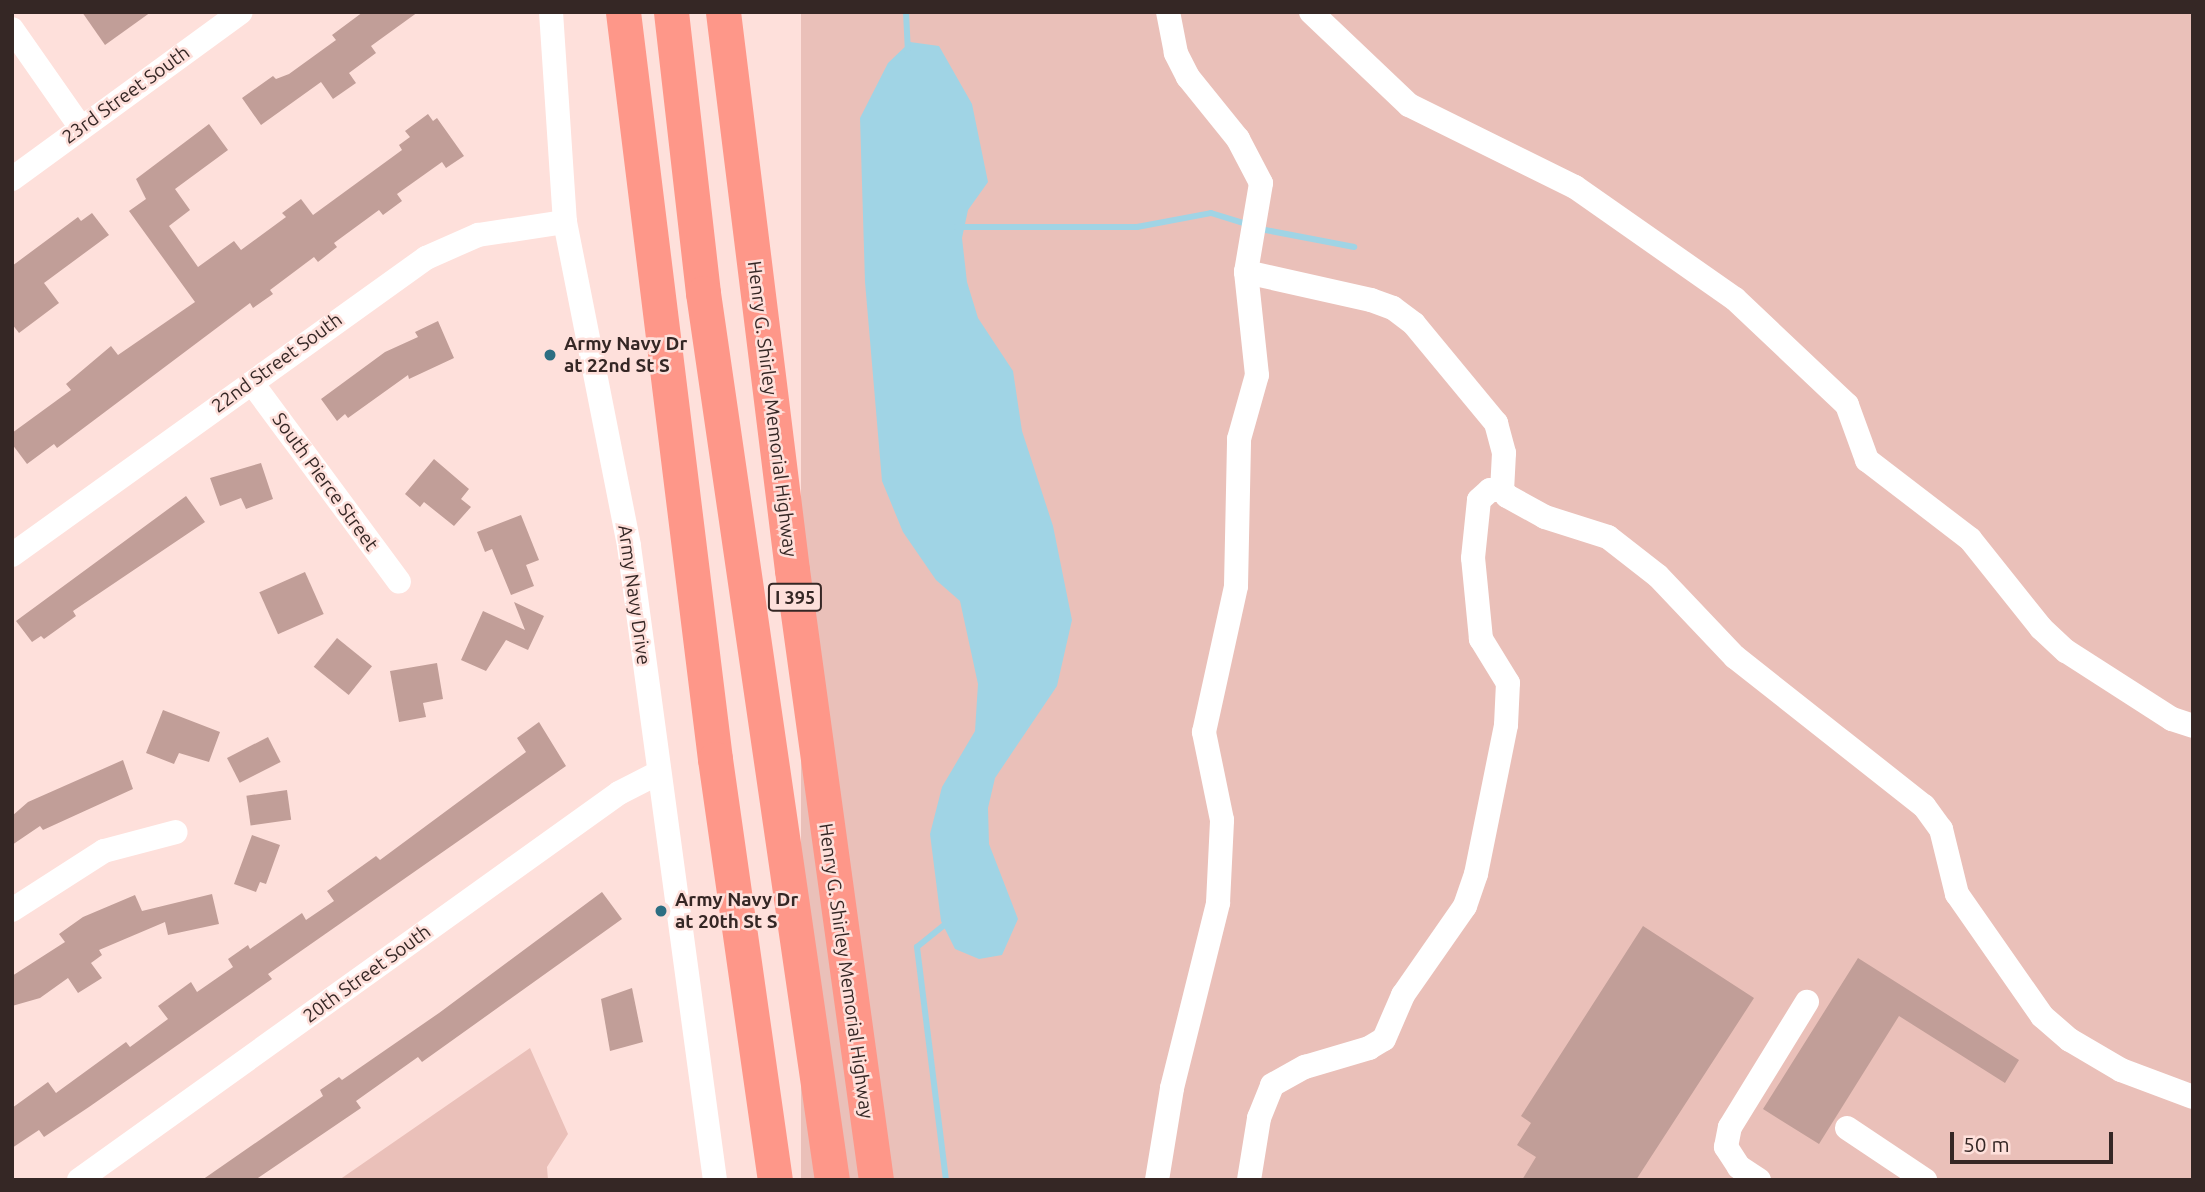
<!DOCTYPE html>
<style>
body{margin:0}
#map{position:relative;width:2205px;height:1192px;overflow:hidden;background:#fee0db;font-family:Ubuntu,sans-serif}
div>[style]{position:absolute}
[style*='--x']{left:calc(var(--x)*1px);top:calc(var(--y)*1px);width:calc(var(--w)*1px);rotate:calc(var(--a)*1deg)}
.green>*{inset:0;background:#eac0b9;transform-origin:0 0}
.water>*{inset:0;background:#a0d4e5}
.stream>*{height:6px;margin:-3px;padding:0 3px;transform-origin:3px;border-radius:3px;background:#a0d4e5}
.building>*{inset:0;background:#c19e98;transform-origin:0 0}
.minor>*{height:24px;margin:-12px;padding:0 12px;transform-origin:12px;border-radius:12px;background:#fff}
.highway>*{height:35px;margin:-17.5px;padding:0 17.5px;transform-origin:17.5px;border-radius:17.5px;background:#fe9789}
.dots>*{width:19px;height:19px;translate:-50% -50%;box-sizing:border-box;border:4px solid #fee0db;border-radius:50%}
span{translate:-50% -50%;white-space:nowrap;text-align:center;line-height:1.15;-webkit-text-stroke:5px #fee0db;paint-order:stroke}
.shield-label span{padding:2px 5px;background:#fee0db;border:2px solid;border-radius:5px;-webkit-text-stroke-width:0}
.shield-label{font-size:18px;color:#352725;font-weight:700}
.street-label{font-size:19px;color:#352725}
.poi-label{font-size:19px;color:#352725;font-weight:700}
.left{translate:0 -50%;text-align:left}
.frame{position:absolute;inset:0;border:14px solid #352725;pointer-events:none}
.scale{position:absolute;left:1950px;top:1132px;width:163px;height:32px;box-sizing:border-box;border:4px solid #352725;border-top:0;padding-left:9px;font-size:21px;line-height:24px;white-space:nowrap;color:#352725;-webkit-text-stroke:5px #fee0db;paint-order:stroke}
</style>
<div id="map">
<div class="green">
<i style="left:801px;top:12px;width:1392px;height:1179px"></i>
<i style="clip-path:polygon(530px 1048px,568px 1134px,547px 1167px,548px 1180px,339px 1180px)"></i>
</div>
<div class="water">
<i style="clip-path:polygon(910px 42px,939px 46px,972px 104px,988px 182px,968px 210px,962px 238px,967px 282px,978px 318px,1013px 371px,1022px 431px,1053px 526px,1072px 620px,1057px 686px,995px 778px,988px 808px,989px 844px,1018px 919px,1002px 955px,979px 959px,955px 949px,941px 921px,930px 834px,942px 787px,975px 731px,978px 684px,960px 601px,936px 580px,903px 532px,882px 481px,865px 282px,860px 118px,888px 63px)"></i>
</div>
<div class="stream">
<i style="--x:906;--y:12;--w:41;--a:87.2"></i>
<i style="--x:956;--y:227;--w:181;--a:0"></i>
<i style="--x:1137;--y:227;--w:75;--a:-10.7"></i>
<i style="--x:1211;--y:213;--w:41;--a:17.1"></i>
<i style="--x:1260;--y:229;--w:96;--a:10.8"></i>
<i style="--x:946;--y:1180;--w:235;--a:-97.1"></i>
<i style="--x:917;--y:947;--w:40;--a:-39"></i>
</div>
<div class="building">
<i style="clip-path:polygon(82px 12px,151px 12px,105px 45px)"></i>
<i style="clip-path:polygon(363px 12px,418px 12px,371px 46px,376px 53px,349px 73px,356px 83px,333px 99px,321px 82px,261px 125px,242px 98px,273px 76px,276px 79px,289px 74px,336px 40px,332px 35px)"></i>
<i style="clip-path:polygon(428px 114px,433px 121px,437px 118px,464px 156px,446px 168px,442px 162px,397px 194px,402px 201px,383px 215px,379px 210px,334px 243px,337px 247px,318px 262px,314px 257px,270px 290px,273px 294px,253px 308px,250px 303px,57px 448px,54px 444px,27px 464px,12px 444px,12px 433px,71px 390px,66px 384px,111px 346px,118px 355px,195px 302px,129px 211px,146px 199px,136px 179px,209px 124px,228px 150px,175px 189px,190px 210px,169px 226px,198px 267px,234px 241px,241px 250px,286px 217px,282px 213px,301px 199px,313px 215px,402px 150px,399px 145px,410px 137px,405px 131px)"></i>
<i style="clip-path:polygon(92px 213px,109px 235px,44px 283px,59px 303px,19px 333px,12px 324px,12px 266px,78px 217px,81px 221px)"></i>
<i style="clip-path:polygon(438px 321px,454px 358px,409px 379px,408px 375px,348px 418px,345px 414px,337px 421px,321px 399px,385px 352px,418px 337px,415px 332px)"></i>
<i style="clip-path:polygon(434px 459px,469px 489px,461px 499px,471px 507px,454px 526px,424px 502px,420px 507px,405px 494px)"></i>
<i style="clip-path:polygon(261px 463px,273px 499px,246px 509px,241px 498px,220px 506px,210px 478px)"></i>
<i style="clip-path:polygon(186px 496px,205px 522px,73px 611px,76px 616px,44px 639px,41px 636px,32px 642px,16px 621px)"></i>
<i style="clip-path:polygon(521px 515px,539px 560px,526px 565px,534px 586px,511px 595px,492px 549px,485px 552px,477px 532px)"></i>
<i style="left:305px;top:572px;width:46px;height:50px;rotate:66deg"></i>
<i style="clip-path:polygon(514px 602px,544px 616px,528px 650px,506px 640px,486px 671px,461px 660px,483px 611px,525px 630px)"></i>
<i style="left:337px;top:638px;width:45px;height:37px;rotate:39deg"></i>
<i style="clip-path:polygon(437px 663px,443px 699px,423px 703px,426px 717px,399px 722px,390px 671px)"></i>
<i style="clip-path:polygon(163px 710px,220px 732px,209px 762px,179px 753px,174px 764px,146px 753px)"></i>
<i style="clip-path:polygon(539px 722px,566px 766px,268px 974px,272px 979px,89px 1107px,44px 1137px,39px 1130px,12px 1148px,12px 1108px,48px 1082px,56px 1093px,126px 1042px,130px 1047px,168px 1019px,158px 1006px,191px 982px,197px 992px,233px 967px,228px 959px,248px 945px,250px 949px,302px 913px,306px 920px,334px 901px,327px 891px,376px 856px,380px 860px,526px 752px,517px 738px)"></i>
<i style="left:268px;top:737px;width:28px;height:46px;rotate:63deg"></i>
<i style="clip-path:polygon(123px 760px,133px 789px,43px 830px,40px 826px,12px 845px,12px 816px,28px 802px)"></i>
<i style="left:287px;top:790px;width:30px;height:41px;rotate:82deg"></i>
<i style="clip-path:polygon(252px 835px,280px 845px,266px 884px,260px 882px,256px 892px,234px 884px)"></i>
<i style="clip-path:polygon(602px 892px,622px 919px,422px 1062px,418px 1057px,356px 1101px,361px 1108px,255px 1180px,202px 1180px,323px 1096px,320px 1090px,339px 1077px,342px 1080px,439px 1013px)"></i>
<i style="clip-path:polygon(212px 894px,219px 924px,168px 935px,165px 922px,99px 950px,102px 955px,91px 963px,102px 978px,78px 993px,68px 978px,40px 998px,12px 1006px,12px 976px,65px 942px,59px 934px,83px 917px,135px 895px,142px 911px)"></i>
<i style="clip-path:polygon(1643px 926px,1754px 998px,1636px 1180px,1522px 1180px,1536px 1157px,1517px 1145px,1531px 1123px,1521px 1116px)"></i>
<i style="clip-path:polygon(1858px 958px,2019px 1060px,2005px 1083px,1899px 1016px,1819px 1144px,1763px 1109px)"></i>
<i style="clip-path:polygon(632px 988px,643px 1042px,610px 1051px,601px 999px)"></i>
</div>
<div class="minor">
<i style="--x:551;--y:12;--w:210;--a:86.2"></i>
<i style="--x:565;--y:222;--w:330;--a:78.8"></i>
<i style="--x:629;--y:546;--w:640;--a:82.28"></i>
<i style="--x:1311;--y:12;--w:135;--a:43.5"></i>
<i style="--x:1409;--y:105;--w:185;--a:26.3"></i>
<i style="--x:1575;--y:187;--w:195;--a:35"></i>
<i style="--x:1735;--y:299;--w:154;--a:43.4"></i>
<i style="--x:1847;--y:405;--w:59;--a:70"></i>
<i style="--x:1867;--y:460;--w:130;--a:37.5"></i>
<i style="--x:1970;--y:539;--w:114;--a:51.4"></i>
<i style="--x:2041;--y:628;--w:34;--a:43"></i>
<i style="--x:2066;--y:651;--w:126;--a:32.7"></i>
<i style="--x:2172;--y:719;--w:22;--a:18"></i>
<i style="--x:12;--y:29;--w:121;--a:55.1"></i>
<i style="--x:12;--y:179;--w:283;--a:-36.1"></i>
<i style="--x:1246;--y:272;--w:128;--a:12.6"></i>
<i style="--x:1371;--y:300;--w:23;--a:20"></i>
<i style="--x:1393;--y:308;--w:26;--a:37"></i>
<i style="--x:1414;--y:324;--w:129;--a:50.4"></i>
<i style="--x:1496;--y:423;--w:31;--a:75"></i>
<i style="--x:1504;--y:453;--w:37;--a:93"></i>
<i style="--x:1502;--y:490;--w:8;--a:50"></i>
<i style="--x:1507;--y:496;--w:43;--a:28.9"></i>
<i style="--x:1545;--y:517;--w:66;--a:17.6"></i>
<i style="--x:1608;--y:537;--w:63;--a:38"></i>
<i style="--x:1658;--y:576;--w:112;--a:46.5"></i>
<i style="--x:1735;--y:657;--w:241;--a:38.3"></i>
<i style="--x:1924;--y:806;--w:29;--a:54"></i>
<i style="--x:1941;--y:829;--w:67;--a:76.2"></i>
<i style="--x:1957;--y:894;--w:149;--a:55.1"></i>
<i style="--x:2042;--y:1016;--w:37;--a:41"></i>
<i style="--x:2070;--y:1040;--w:59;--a:30.5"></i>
<i style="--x:2121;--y:1070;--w:77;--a:20.6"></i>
<i style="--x:252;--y:383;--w:247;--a:53.5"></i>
<i style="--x:12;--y:555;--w:510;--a:-35.66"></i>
<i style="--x:426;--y:258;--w:57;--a:-23.9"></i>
<i style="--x:478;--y:235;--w:88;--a:-8.5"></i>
<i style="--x:12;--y:910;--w:109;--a:-32.7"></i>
<i style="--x:104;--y:851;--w:74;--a:-14.8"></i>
<i style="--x:1847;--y:1128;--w:94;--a:33.7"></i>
<i style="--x:79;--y:1180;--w:664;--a:-35.63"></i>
<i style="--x:619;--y:793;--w:44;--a:-27.1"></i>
<i style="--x:1157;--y:1180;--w:93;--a:-80.7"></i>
<i style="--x:1172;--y:1088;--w:191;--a:-76"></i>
<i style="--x:1218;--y:903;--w:83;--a:-87.2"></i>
<i style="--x:1222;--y:820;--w:90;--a:-101.6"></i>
<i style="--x:1204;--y:732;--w:149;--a:-77.6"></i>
<i style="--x:1236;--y:586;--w:147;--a:-88.8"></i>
<i style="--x:1239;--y:439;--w:66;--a:-74.3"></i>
<i style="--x:1257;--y:375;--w:104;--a:-96.1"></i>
<i style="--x:1246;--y:272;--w:90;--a:-80.4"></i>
<i style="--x:1261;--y:183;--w:50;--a:-117.6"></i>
<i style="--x:1238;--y:139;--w:80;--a:-128.9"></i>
<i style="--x:1188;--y:77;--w:27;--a:-117"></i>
<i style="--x:1176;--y:53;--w:42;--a:-101"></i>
<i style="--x:1249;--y:1180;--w:63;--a:-80.8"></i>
<i style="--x:1259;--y:1118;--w:35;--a:-68"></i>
<i style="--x:1272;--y:1085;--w:38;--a:-29"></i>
<i style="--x:1305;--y:1067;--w:67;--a:-16.5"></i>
<i style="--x:1369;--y:1048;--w:17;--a:-31"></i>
<i style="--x:1384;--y:1039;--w:48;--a:-66.6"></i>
<i style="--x:1403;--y:995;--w:108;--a:-55.1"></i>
<i style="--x:1465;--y:906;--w:34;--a:-71"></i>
<i style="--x:1476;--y:874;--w:152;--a:-78.6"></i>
<i style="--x:1506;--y:725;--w:42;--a:-87.3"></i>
<i style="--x:1508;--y:683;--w:52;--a:-121.5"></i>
<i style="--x:1481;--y:639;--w:81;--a:-95.6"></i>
<i style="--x:1473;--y:558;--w:58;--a:-84.1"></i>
<i style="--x:1479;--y:500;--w:15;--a:-42"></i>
<i style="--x:1490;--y:490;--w:12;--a:0"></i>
<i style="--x:1759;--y:1180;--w:24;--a:-147"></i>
<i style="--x:1739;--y:1167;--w:24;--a:-123"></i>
<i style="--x:1726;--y:1147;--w:20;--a:-79"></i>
<i style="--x:1730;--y:1127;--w:147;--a:-58.4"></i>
</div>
<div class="highway">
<i style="--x:623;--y:12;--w:753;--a:82.98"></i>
<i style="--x:715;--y:759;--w:425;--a:81.9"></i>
<i style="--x:671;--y:12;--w:283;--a:83.5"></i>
<i style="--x:703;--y:293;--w:896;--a:81.73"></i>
<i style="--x:723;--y:12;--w:562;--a:82.95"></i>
<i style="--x:792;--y:570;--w:616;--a:82.16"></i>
</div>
<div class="dots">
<i style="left:550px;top:355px;background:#2d6e82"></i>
<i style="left:661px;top:911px;background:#2d6e82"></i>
</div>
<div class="shield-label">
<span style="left:795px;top:597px">I 395</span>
</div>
<div class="street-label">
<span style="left:126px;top:95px;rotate:-36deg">23rd Street South</span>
<span style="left:277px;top:363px;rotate:-36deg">22nd Street South</span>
<span style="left:772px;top:409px;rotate:83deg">Henry G. Shirley Memorial Highway</span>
<span style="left:325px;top:482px;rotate:54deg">South Pierce Street</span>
<span style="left:634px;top:595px;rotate:82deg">Army Navy Drive</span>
<span style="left:846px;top:971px;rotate:82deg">Henry G. Shirley Memorial Highway</span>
<span style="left:367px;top:974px;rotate:-36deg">20th Street South</span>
</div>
<div class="poi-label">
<span class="left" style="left:564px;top:355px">Army Navy Dr<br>at 22nd St S</span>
<span class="left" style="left:675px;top:911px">Army Navy Dr<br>at 20th St S</span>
</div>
<div class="frame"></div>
<div class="scale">50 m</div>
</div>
